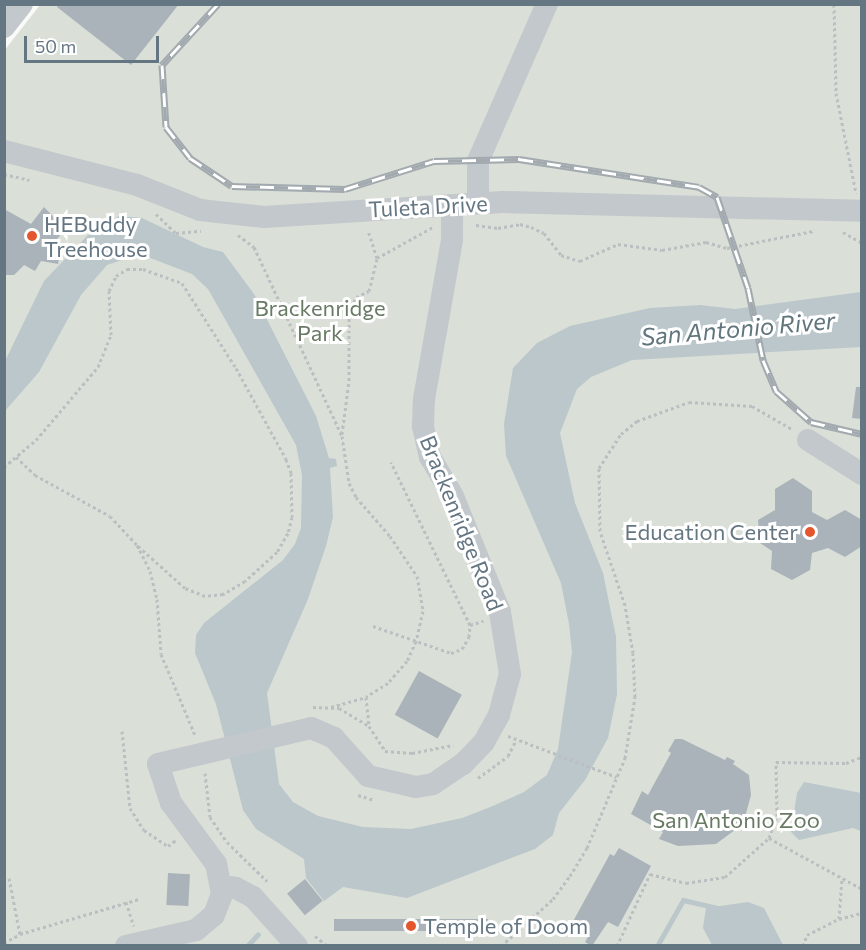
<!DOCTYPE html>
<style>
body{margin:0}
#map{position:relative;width:866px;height:950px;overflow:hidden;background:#fafaf8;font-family:Commissioner,sans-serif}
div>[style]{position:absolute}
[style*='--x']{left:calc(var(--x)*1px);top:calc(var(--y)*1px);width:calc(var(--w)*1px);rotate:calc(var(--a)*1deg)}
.green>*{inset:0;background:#dadfd7}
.water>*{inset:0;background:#bbc7cb}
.stream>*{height:5px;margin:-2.5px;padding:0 2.5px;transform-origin:2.5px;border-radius:2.5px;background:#bbc7cb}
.building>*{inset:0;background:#aab3b9;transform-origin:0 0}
.path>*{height:3px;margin-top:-1.5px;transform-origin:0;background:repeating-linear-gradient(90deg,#bbbfc2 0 3px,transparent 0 6px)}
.minor>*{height:22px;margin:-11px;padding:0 11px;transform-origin:11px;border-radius:11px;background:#c3c8cc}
.rail>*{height:7px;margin-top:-3.5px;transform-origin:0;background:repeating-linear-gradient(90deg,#fff 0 14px,#a2aab0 0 28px);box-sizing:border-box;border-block:2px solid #a2aab0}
.dots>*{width:16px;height:16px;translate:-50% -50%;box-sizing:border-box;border:3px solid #fff;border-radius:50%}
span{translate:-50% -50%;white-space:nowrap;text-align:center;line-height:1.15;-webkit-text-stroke:6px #fff;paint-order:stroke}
.street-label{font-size:22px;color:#657683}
.poi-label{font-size:22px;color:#657683}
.left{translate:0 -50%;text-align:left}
.right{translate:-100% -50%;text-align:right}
.park-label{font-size:22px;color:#687a64}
.water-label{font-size:24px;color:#60757c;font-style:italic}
.frame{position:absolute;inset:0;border:6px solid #657683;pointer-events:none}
.scale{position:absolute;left:24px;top:36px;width:135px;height:27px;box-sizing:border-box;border:3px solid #657683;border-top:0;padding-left:8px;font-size:18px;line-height:21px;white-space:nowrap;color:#657683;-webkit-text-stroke:4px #fff;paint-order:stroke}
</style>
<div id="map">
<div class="green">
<i style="clip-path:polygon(40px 5px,861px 5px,861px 945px,5px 945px,4px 51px)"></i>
</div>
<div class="water">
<i style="clip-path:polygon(119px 216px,142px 218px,203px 247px,223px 252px,254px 294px,316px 416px,329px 458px,336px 459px,337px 466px,330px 468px,333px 517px,326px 546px,308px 599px,267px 693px,279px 784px,293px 802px,318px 816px,363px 827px,411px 829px,462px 818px,493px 806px,524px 792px,547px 775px,558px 749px,572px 652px,569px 624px,561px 583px,506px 456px,504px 424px,513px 368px,537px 343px,570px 326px,650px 308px,700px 305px,735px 309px,861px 292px,861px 347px,632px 360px,591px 377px,577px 389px,560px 433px,575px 503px,603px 573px,616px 637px,617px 694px,608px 738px,585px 780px,559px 813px,553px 835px,535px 849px,407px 898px,343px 887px,324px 901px,306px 878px,304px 859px,256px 829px,243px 810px,216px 704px,195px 653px,196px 635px,204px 623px,283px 560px,295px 544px,301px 528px,302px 475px,296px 445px,208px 289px,192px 274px,140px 254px,107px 265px,81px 295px,39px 372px,5px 411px,5px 361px,44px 281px,87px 236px)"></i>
<i style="clip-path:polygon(804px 782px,861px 793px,861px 831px,853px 828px,799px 840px,791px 832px,797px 793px)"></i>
<i style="clip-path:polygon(748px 902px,764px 908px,783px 945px,712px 945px,703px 928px,706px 908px)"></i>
</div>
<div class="stream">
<i style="--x:247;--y:946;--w:16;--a:-47"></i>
<i style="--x:657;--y:946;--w:53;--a:-60.5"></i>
<i style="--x:683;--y:900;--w:36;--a:13"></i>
</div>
<div class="building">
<i style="clip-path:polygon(59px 4px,179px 4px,131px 65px,57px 7px)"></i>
<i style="clip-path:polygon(44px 207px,65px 229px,50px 248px,59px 259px,58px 264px,41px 261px,35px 271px,24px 265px,14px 275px,4px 275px,4px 209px,31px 224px)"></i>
<i style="clip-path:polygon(856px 387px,862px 387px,862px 419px,852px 418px)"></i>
<i style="clip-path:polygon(793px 478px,812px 491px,812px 512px,827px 520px,845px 510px,862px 520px,862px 546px,845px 557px,828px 548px,812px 553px,810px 570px,792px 580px,771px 569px,772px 551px,760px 543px,758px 520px,775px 510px,775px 489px)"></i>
<i style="left:419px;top:671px;width:49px;height:50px;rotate:29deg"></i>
<i style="clip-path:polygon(675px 739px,682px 739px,725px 760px,727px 757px,735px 761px,733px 764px,749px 775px,751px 795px,743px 824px,716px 844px,678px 846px,659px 839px,663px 832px,631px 814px,642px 791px,648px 795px,671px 753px,668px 751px)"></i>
<i style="clip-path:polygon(619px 848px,651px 866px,618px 927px,608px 922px,592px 946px,585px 942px,589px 935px,571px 925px,610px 854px,614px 856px)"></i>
<i style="left:168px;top:873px;width:22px;height:32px;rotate:3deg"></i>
<i style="left:305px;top:879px;width:28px;height:23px;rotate:51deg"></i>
<i style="left:334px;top:919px;width:154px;height:12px"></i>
</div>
<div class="path">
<i style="--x:834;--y:4;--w:89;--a:88.7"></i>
<i style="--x:836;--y:93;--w:102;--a:78.7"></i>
<i style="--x:4;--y:174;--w:26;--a:13"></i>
<i style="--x:156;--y:214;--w:28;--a:44"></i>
<i style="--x:176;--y:233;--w:25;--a:-5"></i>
<i style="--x:476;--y:225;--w:22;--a:8"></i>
<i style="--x:498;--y:228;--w:22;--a:-10"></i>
<i style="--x:520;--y:224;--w:11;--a:15"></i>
<i style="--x:531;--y:227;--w:14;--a:25"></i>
<i style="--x:544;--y:233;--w:28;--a:52"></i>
<i style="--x:561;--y:255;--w:20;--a:18"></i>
<i style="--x:580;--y:261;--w:42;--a:-24.1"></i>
<i style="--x:618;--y:244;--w:44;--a:7.8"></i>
<i style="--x:662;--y:250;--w:45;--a:-10.3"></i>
<i style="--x:706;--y:242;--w:22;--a:16"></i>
<i style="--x:727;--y:248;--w:88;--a:-11.2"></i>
<i style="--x:843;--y:232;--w:22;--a:30"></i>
<i style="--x:238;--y:235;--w:20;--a:37"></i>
<i style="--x:254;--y:247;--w:208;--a:65"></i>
<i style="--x:342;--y:436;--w:48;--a:81.5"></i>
<i style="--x:349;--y:483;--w:16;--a:63"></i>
<i style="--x:356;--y:497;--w:52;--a:48.9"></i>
<i style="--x:390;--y:536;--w:48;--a:56"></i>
<i style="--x:417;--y:576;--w:36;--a:80"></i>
<i style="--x:423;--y:611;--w:31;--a:103"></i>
<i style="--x:416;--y:641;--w:22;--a:114"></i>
<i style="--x:407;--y:661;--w:29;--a:131"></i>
<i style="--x:388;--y:683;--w:26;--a:148"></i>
<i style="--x:366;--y:697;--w:29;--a:84"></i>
<i style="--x:369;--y:726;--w:30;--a:57"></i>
<i style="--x:385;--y:751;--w:27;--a:4"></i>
<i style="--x:412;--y:753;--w:42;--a:-11"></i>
<i style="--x:377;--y:258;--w:64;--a:-29"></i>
<i style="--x:342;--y:434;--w:53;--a:-82.5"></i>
<i style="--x:349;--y:381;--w:68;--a:-90"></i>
<i style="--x:349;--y:313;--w:17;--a:-66"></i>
<i style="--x:356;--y:297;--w:14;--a:-25"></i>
<i style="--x:369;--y:291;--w:34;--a:-76"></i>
<i style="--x:377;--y:258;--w:28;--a:-108"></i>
<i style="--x:16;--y:457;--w:26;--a:43"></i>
<i style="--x:35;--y:475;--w:85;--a:28.7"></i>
<i style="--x:110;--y:516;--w:40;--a:47"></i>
<i style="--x:137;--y:545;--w:29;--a:63"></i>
<i style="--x:150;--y:571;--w:29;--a:76"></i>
<i style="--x:157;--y:599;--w:55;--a:85.8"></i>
<i style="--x:161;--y:654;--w:88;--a:67.2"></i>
<i style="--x:4;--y:467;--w:42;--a:-40.2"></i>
<i style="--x:36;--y:440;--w:96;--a:-49.7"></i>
<i style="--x:98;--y:367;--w:35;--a:-68"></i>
<i style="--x:111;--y:335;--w:44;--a:-92.6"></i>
<i style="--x:109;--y:291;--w:17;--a:-65"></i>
<i style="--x:116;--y:276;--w:13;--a:-32"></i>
<i style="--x:127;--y:269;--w:16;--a:0"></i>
<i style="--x:143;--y:269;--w:41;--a:19.7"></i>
<i style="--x:182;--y:283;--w:101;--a:57.6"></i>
<i style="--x:236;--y:368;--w:104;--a:61.2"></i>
<i style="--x:286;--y:459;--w:15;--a:70"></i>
<i style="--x:291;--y:473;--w:44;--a:88.7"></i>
<i style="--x:292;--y:517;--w:16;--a:104"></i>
<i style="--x:288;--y:533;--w:22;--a:120"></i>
<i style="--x:277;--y:552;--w:43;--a:137.8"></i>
<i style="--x:245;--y:581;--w:26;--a:149"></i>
<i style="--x:223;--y:594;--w:18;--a:174"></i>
<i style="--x:205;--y:596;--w:22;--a:-158"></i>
<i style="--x:185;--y:588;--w:64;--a:-138.1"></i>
<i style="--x:470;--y:625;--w:14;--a:-17"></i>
<i style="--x:373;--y:626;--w:83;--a:19.1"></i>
<i style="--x:451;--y:653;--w:12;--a:-20"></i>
<i style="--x:462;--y:649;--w:14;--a:-60"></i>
<i style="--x:469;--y:637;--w:12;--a:-85"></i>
<i style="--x:470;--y:625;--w:181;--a:-115.9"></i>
<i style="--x:313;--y:707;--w:26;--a:2"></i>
<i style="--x:339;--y:708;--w:35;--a:31"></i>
<i style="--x:331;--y:707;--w:36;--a:-16"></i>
<i style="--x:122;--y:731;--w:77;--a:84.1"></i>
<i style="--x:130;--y:808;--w:26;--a:58"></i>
<i style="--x:144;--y:830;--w:29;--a:34"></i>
<i style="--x:168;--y:846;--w:10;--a:-37"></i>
<i style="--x:508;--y:736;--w:116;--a:20.6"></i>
<i style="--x:205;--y:773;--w:44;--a:83.5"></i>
<i style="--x:210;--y:817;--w:30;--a:56"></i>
<i style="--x:478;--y:778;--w:37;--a:-36"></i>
<i style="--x:508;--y:756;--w:18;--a:-63"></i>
<i style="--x:358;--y:795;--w:17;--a:17"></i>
<i style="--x:769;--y:838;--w:106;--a:28.7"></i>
<i style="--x:227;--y:842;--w:56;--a:44.3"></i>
<i style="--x:9;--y:878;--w:57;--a:78.9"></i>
<i style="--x:126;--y:902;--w:25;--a:72"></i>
<i style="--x:839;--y:919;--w:24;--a:-15"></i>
<i style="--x:315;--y:936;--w:16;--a:38"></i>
<i style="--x:4;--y:943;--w:18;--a:-29"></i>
<i style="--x:20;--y:934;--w:124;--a:-16.4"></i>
<i style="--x:501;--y:946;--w:70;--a:-42.1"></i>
<i style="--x:553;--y:899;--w:29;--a:-54"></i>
<i style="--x:570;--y:876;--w:33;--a:-59"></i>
<i style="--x:587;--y:848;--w:98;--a:-67.1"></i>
<i style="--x:625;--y:758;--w:62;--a:-80.7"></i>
<i style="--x:635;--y:697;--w:44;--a:-92.6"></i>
<i style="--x:633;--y:653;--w:49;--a:-99.5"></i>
<i style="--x:625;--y:605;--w:78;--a:-108.7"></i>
<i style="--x:600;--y:531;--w:63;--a:-90.9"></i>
<i style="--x:599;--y:468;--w:40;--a:-57.1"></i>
<i style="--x:621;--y:434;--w:21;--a:-39"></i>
<i style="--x:637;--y:421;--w:55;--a:-20.1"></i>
<i style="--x:689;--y:402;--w:63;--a:3.6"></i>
<i style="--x:752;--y:406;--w:46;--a:29.9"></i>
<i style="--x:617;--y:946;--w:79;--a:-65.4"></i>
<i style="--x:650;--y:874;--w:37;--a:14"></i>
<i style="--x:686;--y:883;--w:39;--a:-9"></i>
<i style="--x:725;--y:877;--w:59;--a:-41.6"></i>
<i style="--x:769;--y:838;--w:23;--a:-70"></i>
<i style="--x:777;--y:816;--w:54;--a:-91.1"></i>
<i style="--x:776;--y:762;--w:70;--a:0.8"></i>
<i style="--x:846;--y:763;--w:17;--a:-21"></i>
<i style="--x:803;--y:946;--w:12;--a:-70"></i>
<i style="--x:807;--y:935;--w:36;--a:-27"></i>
<i style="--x:839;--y:919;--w:41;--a:-85.8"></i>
</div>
<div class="minor">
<i style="--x:4;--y:27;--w:29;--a:-52"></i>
<i style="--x:4;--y:151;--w:137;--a:14.3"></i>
<i style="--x:137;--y:185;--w:68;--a:21.6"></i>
<i style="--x:200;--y:210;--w:64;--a:6.2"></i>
<i style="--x:264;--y:217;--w:239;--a:-3.6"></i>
<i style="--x:503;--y:202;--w:359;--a:1.4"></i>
<i style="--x:478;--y:203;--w:42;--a:-90"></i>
<i style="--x:478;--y:161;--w:171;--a:-66.3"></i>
<i style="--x:808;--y:440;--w:64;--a:32.2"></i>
<i style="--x:222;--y:886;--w:14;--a:8"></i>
<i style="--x:236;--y:888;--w:19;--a:28"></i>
<i style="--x:253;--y:897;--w:66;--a:48.1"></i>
<i style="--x:126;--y:946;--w:72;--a:-12.9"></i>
<i style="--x:196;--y:930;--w:23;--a:-40"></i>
<i style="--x:214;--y:915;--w:22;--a:-69"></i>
<i style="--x:222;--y:894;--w:31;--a:-101"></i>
<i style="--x:216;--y:864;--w:76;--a:-126.4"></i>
<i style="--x:171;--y:803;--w:41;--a:-108.4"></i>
<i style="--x:158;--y:764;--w:157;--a:-13.2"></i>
<i style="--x:311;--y:728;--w:25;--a:23"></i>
<i style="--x:334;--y:738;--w:51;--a:48.2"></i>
<i style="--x:368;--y:776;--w:49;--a:12.9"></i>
<i style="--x:416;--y:787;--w:17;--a:-10"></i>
<i style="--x:433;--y:784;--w:36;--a:-34"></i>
<i style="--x:463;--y:764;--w:30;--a:-46"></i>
<i style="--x:484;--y:742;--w:31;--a:-61"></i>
<i style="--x:499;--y:715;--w:42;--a:-75"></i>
<i style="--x:510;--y:674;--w:63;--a:-99.2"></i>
<i style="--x:500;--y:612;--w:125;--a:-112.1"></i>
<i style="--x:453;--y:496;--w:45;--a:-120.5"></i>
<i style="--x:430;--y:457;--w:32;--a:-103"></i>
<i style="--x:423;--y:426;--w:27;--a:-88"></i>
<i style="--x:424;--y:399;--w:161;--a:-80"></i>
<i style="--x:452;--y:240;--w:35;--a:-90"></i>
</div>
<div class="rail">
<i style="--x:218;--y:4;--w:83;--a:132.6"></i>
<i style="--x:162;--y:65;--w:62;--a:86.3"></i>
<i style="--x:166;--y:127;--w:39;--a:52"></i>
<i style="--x:190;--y:158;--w:50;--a:33.7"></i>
<i style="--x:232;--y:186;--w:113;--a:1.5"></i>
<i style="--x:345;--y:189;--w:93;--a:-17.5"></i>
<i style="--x:434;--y:161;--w:85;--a:-1.3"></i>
<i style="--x:519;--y:159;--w:182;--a:8.8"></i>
<i style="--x:699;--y:187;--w:21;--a:29"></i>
<i style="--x:717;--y:197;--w:96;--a:71.2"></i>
<i style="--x:748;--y:288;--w:74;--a:78.2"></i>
<i style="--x:763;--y:360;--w:34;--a:67"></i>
<i style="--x:776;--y:391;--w:47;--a:41.5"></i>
<i style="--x:811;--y:422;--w:52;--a:13.2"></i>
</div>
<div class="dots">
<i style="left:32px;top:236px;background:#e4572e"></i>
<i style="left:810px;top:532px;background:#e4572e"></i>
<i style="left:411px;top:926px;background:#e4572e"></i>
</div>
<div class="street-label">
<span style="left:428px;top:206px;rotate:-3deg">Tuleta Drive</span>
<span style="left:462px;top:523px;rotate:68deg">Brackenridge Road</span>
</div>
<div class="poi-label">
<span class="left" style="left:44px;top:236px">HEBuddy<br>Treehouse</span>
<span class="right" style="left:798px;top:532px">Education Center</span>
<span class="left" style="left:423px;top:926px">Temple of Doom</span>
</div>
<div class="park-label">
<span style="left:320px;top:320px">Brackenridge<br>Park</span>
<span style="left:736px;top:820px">San Antonio Zoo</span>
</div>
<div class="water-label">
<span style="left:738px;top:328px;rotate:-5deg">San Antonio River</span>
</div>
<div class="frame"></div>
<div class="scale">50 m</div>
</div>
